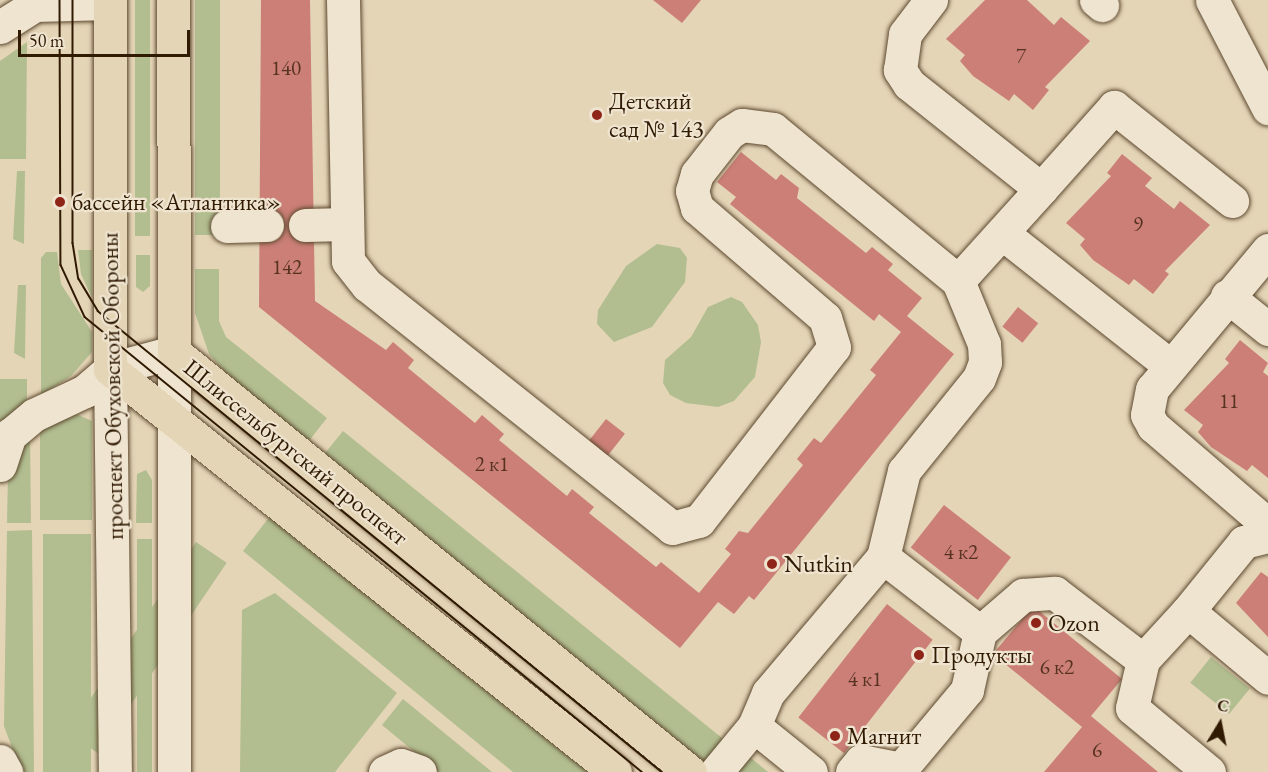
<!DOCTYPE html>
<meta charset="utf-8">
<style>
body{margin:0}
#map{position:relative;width:1268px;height:772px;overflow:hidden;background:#e5d5b7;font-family:"EB Garamond",serif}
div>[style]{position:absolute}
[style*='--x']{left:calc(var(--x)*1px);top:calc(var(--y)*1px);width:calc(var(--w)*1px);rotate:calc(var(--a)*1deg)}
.green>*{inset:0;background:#b2be90;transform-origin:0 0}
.building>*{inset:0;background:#cb7f76;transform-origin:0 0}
.roads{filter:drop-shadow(0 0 2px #5d492f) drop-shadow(0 0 2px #5d492f)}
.minor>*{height:33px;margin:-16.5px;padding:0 16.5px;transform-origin:16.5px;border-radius:16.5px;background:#eee4d0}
.major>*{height:33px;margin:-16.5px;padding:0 16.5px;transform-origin:16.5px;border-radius:16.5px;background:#e5d5b7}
.tram>*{height:1.5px;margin:-0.75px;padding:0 0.75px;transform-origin:0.75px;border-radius:0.75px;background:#301a02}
.dots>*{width:16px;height:16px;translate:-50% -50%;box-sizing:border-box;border:3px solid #eee4d0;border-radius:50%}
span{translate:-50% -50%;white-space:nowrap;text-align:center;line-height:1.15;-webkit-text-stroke:4.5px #eee4d0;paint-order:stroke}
.number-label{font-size:21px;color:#57331f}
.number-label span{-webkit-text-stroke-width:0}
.poi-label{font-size:24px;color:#301a02}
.left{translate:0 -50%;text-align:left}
.street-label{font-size:24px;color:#301a02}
.north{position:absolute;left:1190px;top:694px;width:60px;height:60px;-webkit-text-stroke:4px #eee4d0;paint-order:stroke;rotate:10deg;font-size:16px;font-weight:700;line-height:24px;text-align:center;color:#301a02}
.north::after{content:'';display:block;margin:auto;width:21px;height:27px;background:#301a02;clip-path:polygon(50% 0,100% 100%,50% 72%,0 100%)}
.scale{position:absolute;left:18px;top:30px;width:172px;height:27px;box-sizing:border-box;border:3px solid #301a02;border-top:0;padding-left:8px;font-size:18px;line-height:21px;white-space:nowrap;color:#301a02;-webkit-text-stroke:4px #eee4d0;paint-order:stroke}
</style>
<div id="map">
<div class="green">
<i style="left:135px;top:0;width:15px;height:236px"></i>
<i style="left:195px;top:0;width:25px;height:235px"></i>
<i style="clip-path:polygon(27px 42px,26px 159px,0 159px,0 61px)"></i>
<i style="clip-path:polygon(17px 171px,25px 171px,24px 244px,13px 239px)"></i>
<i style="clip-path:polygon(657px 244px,680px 248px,687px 258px,685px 282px,652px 327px,614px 342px,597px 324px,598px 310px,626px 266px)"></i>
<i style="clip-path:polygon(78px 250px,92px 250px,92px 298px,81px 274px)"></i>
<i style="clip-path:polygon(46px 252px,57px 252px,61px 284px,92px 332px,92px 352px,71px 376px,41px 395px,41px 258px)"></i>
<i style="clip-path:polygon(136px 255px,150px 255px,150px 286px,143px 292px,136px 287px)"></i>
<i style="clip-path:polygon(195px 269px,219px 269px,219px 321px,226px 337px,327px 418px,308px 442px,227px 375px,209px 354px,195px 313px)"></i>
<i style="clip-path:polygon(18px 285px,26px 285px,25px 359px,14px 353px)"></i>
<i style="clip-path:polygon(731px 297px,742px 302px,758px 325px,761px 342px,755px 377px,734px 401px,718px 407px,686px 403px,670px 395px,663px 383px,665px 360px,691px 337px,708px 307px)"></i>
<i style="clip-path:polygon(0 379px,27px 379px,27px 411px,0 430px)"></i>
<i style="clip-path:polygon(76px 414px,92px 421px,92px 520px,40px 520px,40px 427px)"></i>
<i style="left:343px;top:431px;width:492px;height:30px;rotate:39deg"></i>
<i style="clip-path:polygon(30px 433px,31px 523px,7px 523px,8px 473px)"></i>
<i style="clip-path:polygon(146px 470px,152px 480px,152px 523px,136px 523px,137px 474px)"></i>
<i style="clip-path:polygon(271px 515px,588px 772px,513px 772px,243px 551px)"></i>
<i style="clip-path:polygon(32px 530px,34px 772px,21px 772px,4px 726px,7px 531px)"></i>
<i style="left:43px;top:534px;width:48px;height:238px"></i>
<i style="left:137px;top:539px;width:15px;height:233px"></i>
<i style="left:196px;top:542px;width:37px;height:230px;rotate:34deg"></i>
<i style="clip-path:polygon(275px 593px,397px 693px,335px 772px,240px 772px,242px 610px)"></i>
<i style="left:1211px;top:657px;width:50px;height:33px;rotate:39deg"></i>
<i style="clip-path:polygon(403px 699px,492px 772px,439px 772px,382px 725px)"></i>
<i style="clip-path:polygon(745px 753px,768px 772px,729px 772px)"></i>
</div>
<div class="building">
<i style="clip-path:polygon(261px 0,310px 0,315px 301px,386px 350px,393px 342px,414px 360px,408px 368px,475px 423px,482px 415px,504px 434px,499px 440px,567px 496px,572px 489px,594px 507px,589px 513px,656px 567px,661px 562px,699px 593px,731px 554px,725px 549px,739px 531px,748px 533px,803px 465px,797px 459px,814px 438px,821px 443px,876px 375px,870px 370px,901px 332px,879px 314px,874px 321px,730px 204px,736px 197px,717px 182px,741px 152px,776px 180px,781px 174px,799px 188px,797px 198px,866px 253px,872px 247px,893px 264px,888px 270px,922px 298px,907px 316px,954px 354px,754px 600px,749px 596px,734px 614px,718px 602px,680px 648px,259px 307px)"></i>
<i style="clip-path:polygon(653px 0,701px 0,682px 23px)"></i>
<i style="clip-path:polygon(985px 0,1027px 0,1054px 25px,1061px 17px,1090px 41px,1045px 87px,1049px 90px,1033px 110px,1014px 94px,1009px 101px,973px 76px,960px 61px,965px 55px,946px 39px)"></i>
<i style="clip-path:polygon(1122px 154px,1152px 178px,1145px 186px,1174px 209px,1180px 201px,1210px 225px,1165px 271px,1169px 274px,1153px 294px,1134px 279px,1129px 285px,1093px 260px,1080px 245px,1085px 239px,1066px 223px,1111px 176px,1107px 173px)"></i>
<i style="left:1018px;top:307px;width:26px;height:25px;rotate:39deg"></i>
<i style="clip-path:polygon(1240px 340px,1268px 363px,1263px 372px,1268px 376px,1268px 478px,1252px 465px,1247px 471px,1211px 447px,1198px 432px,1203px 425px,1184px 410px,1229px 363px,1225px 359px)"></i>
<i style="left:606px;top:419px;width:24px;height:28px;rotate:38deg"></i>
<i style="left:944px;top:505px;width:85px;height:54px;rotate:38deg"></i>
<i style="clip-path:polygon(1261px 572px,1268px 577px,1268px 637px,1236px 603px)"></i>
<i style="left:887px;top:604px;width:58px;height:144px;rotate:38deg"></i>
<i style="clip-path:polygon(1033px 606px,1122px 679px,1091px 716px,1158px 772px,1044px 772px,1082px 727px,993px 654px)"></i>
</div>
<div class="roads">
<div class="minor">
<i style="--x:343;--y:0;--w:261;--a:88.9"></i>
<i style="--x:348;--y:261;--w:31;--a:52"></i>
<i style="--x:367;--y:285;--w:390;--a:38.5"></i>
<i style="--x:672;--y:528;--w:28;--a:-15"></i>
<i style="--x:699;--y:521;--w:220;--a:-52.2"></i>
<i style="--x:834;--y:347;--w:30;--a:-107"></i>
<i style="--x:825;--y:318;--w:169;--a:-139.3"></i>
<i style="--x:697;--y:208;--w:18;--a:-106"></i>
<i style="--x:692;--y:191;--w:18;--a:-74"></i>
<i style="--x:697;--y:174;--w:52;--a:-52"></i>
<i style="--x:729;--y:133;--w:15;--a:-32"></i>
<i style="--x:742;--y:125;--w:31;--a:7"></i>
<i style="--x:773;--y:129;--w:239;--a:39.4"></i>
<i style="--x:1096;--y:0;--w:8;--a:40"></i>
<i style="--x:1212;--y:0;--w:122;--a:62.6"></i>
<i style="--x:0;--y:27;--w:41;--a:-32.2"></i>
<i style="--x:35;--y:5;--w:75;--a:-1.5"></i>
<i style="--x:1041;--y:189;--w:110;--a:-48.3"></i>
<i style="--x:1114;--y:107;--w:151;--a:38.5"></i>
<i style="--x:305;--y:225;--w:42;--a:-1.4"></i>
<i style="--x:227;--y:226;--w:40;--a:-1.4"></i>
<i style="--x:1002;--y:233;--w:213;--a:38.3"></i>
<i style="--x:1268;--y:250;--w:181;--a:129.8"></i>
<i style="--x:1152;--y:389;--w:26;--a:101"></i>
<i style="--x:1147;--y:415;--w:13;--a:61"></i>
<i style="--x:1153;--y:426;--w:152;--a:40.7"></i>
<i style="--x:1227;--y:296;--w:53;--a:38.8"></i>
<i style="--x:110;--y:369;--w:403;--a:89.3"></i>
<i style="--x:0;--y:465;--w:32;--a:-72"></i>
<i style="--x:10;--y:435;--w:31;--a:-40"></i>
<i style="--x:34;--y:415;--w:56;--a:-25.2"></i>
<i style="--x:85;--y:391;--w:33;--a:-41"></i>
<i style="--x:110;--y:369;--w:66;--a:-14.9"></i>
<i style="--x:174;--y:352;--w:420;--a:90"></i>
<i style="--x:1268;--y:536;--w:25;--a:166"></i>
<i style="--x:1244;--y:542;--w:89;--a:129.1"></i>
<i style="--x:1188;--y:611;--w:104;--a:39.9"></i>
<i style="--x:1188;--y:611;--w:67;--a:132.6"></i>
<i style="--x:1143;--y:660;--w:49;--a:102.9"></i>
<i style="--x:1132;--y:708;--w:100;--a:39.7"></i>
<i style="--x:980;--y:632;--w:57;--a:-40.7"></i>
<i style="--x:1023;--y:595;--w:32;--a:-4"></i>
<i style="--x:1055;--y:593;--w:111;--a:37.3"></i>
<i style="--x:754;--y:726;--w:73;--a:38.9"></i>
<i style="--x:0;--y:761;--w:13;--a:61"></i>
<i style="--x:385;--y:772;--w:17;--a:-24"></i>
<i style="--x:401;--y:765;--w:20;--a:20"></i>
<i style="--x:716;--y:772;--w:60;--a:-50.4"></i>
<i style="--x:754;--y:726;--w:36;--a:-67"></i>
<i style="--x:768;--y:693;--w:178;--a:-49.8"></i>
<i style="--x:883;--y:557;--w:89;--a:-76.3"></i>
<i style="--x:904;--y:471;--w:119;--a:-51.1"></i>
<i style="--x:979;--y:378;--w:17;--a:-69"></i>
<i style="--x:985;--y:362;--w:18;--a:-93"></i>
<i style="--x:984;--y:344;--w:68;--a:-112.4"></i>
<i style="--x:958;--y:281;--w:124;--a:-47.9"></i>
<i style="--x:1041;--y:189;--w:169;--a:-141.5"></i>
<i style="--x:909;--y:84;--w:17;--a:-123"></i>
<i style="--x:900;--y:70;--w:36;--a:-82"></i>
<i style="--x:905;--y:34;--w:43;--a:-52.6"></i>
<i style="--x:852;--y:772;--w:14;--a:-51"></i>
<i style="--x:861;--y:761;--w:41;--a:11.3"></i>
<i style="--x:901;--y:769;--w:103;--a:-50.1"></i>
<i style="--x:967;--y:690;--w:59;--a:-77.4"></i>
<i style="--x:980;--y:632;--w:123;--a:-142.3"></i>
</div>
<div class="major">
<i style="--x:110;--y:0;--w:369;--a:90"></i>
<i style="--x:110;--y:369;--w:646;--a:38.59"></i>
<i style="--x:173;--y:0;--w:352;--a:89.8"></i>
<i style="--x:174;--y:352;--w:665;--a:39.14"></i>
</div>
</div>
<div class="tram">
<i style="--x:60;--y:0;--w:265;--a:89.8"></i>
<i style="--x:61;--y:265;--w:57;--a:65.2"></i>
<i style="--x:85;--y:317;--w:719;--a:39.24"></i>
<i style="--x:73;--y:0;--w:243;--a:90"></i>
<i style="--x:73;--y:243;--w:36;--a:81"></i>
<i style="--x:79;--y:279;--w:37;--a:59"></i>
<i style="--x:98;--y:311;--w:728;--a:39.26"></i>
</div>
<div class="dots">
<i style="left:597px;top:115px;background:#8f2418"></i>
<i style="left:60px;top:202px;background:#8f2418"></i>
<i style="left:772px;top:564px;background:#8f2418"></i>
<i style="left:1036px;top:623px;background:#8f2418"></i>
<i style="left:919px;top:655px;background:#8f2418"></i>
<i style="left:835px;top:736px;background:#8f2418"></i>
</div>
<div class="number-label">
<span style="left:1021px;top:56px">7</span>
<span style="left:286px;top:68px">140</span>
<span style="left:1138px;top:224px">9</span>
<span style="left:287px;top:267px">142</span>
<span style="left:1229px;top:401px">11</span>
<span style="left:492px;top:464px">2 к1</span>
<span style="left:961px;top:552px">4 к2</span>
<span style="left:1057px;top:667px">6 к2</span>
<span style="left:865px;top:679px">4 к1</span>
<span style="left:1097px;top:750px">6</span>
</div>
<div class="poi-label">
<span class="left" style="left:609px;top:115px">Детский<br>сад № 143</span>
<span class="left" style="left:72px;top:202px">бассейн «Атлантика»</span>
<span class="left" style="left:784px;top:564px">Nutkin</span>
<span class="left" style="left:1048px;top:623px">Ozon</span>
<span class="left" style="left:931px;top:655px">Продукты</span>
<span class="left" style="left:847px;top:736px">Магнит</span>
</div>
<div class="street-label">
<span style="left:112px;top:386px;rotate:-91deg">проспект Обуховской Обороны</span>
<span style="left:296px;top:452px;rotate:39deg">Шлиссельбургский проспект</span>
</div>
<div class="north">С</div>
<div class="scale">50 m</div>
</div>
